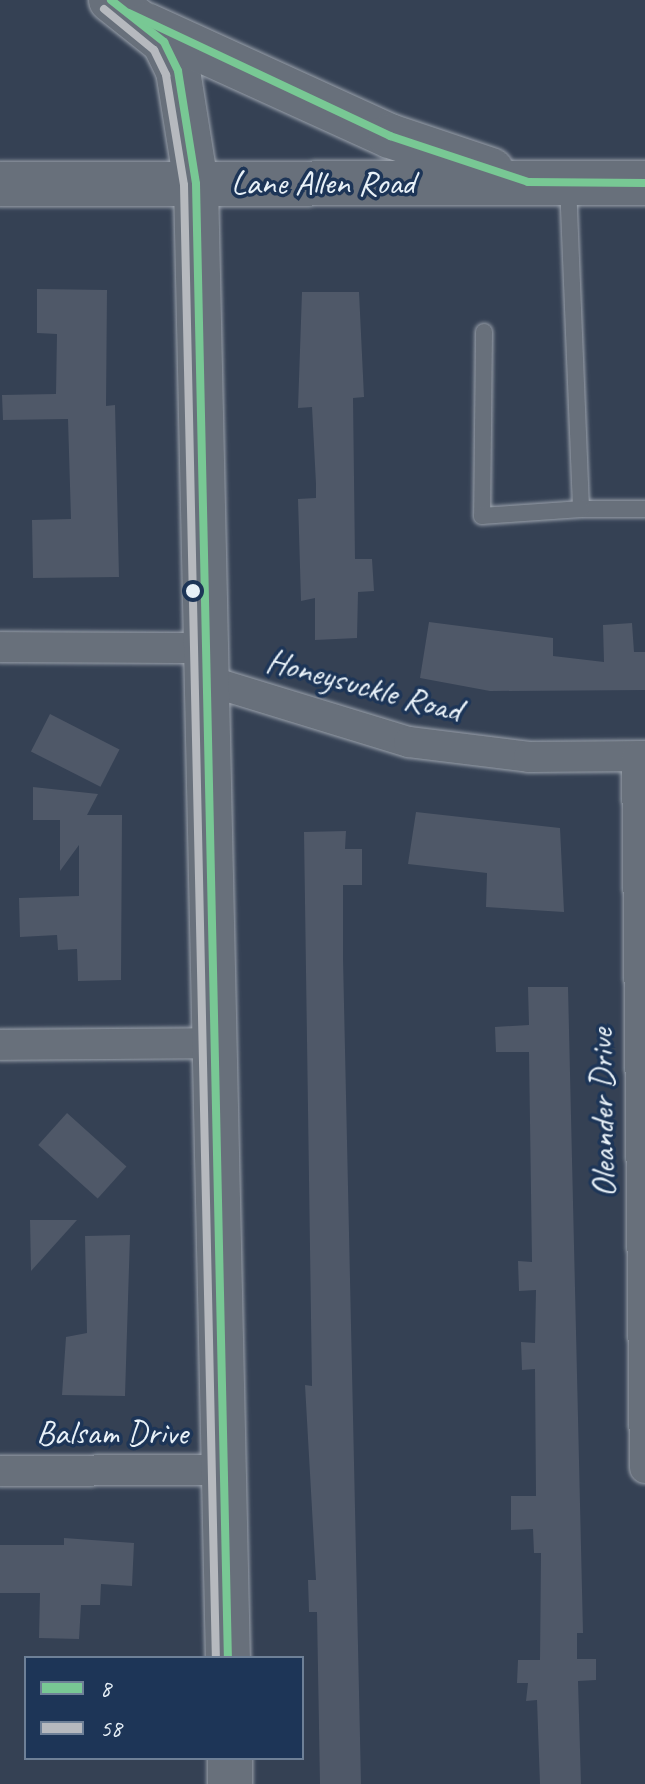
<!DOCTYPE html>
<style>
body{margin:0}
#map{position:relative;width:645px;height:1784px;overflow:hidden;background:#354154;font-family:Caveat,sans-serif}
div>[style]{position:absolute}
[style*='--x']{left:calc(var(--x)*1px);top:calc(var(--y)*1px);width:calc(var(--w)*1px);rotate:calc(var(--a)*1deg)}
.building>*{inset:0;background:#4f5868;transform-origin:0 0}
.roads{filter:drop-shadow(0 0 2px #9aa1ab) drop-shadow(0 0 2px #9aa1ab)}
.lane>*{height:16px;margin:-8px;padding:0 8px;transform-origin:8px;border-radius:8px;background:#68707b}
.street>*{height:30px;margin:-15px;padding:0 15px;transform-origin:15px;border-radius:15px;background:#68707b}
.secondary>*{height:44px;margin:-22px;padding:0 22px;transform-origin:22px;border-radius:22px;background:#68707b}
.bus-1>*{height:8px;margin:-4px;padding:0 4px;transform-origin:4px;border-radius:4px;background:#78c894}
.bus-2>*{height:8px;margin:-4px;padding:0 4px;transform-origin:4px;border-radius:4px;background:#b6b9be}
.dots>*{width:22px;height:22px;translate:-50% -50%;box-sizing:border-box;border:4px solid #1d3557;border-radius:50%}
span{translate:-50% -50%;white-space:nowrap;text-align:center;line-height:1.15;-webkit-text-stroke:7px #1d3557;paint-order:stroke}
.street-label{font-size:34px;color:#e8f1f8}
.legend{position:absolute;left:24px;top:1656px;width:280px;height:104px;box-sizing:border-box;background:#1d3557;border:2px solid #6e8097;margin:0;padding:10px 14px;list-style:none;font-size:24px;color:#e8f1f8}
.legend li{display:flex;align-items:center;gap:16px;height:40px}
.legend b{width:40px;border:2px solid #6e8097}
</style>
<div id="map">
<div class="building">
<i style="clip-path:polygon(37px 289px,107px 290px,106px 406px,115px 405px,119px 577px,33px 578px,32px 520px,71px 519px,68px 419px,3px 420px,2px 395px,56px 394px,57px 334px,37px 333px)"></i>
<i style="clip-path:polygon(302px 292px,359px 292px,364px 397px,353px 398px,355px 559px,372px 559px,374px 591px,358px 592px,357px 638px,315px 640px,315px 598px,301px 601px,298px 499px,316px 498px,316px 484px,312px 407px,298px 408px)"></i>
<i style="clip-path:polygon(429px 622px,553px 638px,553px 656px,604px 662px,603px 625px,632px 623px,634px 652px,645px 652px,645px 690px,490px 691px,420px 678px)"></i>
<i style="left:50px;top:714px;width:78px;height:42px;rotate:27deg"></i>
<i style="clip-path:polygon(33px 787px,98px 794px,87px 815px,122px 815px,121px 980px,78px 981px,77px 949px,58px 950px,57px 935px,20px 937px,19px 898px,79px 896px,79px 845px,60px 871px,60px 820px,33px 820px)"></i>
<i style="clip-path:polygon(416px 812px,560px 828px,564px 912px,486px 907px,487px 873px,408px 864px)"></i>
<i style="clip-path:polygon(346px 831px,345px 849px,362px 849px,362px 885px,343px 885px,343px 958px,361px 1784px,320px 1784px,317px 1612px,309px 1612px,308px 1580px,316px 1580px,305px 1385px,312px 1386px,304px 832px)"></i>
<i style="clip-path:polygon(528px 987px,568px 987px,583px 1633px,577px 1633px,577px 1659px,596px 1659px,596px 1680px,578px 1681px,581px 1784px,540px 1784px,537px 1700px,526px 1701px,528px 1683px,517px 1683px,518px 1660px,540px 1660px,541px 1553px,534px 1553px,533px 1529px,511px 1530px,511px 1496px,536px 1496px,535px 1369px,522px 1370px,521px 1342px,535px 1343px,536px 1290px,519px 1291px,518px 1261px,532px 1262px,529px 1052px,496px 1052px,495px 1027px,529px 1025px)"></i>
<i style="left:67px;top:1113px;width:80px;height:43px;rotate:42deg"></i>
<i style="clip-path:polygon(30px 1220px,77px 1220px,31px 1271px)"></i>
<i style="clip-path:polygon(130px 1235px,125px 1396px,62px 1395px,66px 1337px,87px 1333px,85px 1236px)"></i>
<i style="clip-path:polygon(64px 1538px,134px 1543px,132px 1586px,101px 1584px,100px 1605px,81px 1605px,79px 1639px,39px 1638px,40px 1593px,0 1593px,0 1545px,64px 1545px)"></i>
</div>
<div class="roads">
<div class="lane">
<i style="--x:568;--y:184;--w:325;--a:87.7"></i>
<i style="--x:581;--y:509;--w:64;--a:0"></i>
<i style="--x:484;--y:332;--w:184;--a:90.6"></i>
<i style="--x:482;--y:516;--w:99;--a:-4"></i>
</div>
<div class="street">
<i style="--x:0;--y:647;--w:209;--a:0.3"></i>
<i style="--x:209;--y:681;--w:209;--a:17"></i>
<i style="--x:409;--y:742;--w:121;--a:7.1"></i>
<i style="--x:529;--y:757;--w:116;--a:-0.5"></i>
<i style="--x:637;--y:757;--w:711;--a:89.36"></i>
<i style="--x:0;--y:1045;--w:219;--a:-0.5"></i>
<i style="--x:0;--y:1471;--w:224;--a:-0.3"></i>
</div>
<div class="secondary">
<i style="--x:111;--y:0;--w:68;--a:38.4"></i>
<i style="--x:164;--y:42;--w:32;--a:64"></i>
<i style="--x:178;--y:71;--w:114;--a:80.9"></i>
<i style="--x:196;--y:184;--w:1474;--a:88.76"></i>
<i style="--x:146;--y:25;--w:268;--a:24.5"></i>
<i style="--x:390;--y:136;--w:107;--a:18.6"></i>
<i style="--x:0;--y:184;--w:645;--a:-0.09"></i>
<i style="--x:230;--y:1758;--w:26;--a:90"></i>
</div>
</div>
<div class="bus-1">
<i style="--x:111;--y:0;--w:68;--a:38.4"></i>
<i style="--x:164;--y:42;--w:32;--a:64"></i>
<i style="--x:178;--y:71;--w:114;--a:80.9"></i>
<i style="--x:196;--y:184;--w:1474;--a:88.76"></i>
<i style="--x:129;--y:13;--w:289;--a:25.2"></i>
<i style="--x:390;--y:136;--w:145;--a:18.4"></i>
<i style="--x:528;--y:182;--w:117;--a:0.5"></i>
</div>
<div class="bus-2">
<i style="--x:104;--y:9;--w:65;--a:39.4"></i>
<i style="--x:154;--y:50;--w:28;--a:64"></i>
<i style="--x:166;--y:75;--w:111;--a:80.7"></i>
<i style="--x:184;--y:185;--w:1473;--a:88.76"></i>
</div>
<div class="dots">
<i style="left:193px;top:591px;background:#e8f1f8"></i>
</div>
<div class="street-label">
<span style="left:323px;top:183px">Lane Allen Road</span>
<span style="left:364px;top:685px;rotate:15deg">Honeysuckle Road</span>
<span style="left:602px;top:1113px;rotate:-91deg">Oleander Drive</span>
<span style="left:112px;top:1433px">Balsam Drive</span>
</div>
<ul class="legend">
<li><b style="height:10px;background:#78c894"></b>8</li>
<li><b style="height:10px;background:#b6b9be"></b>58</li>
</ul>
</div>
